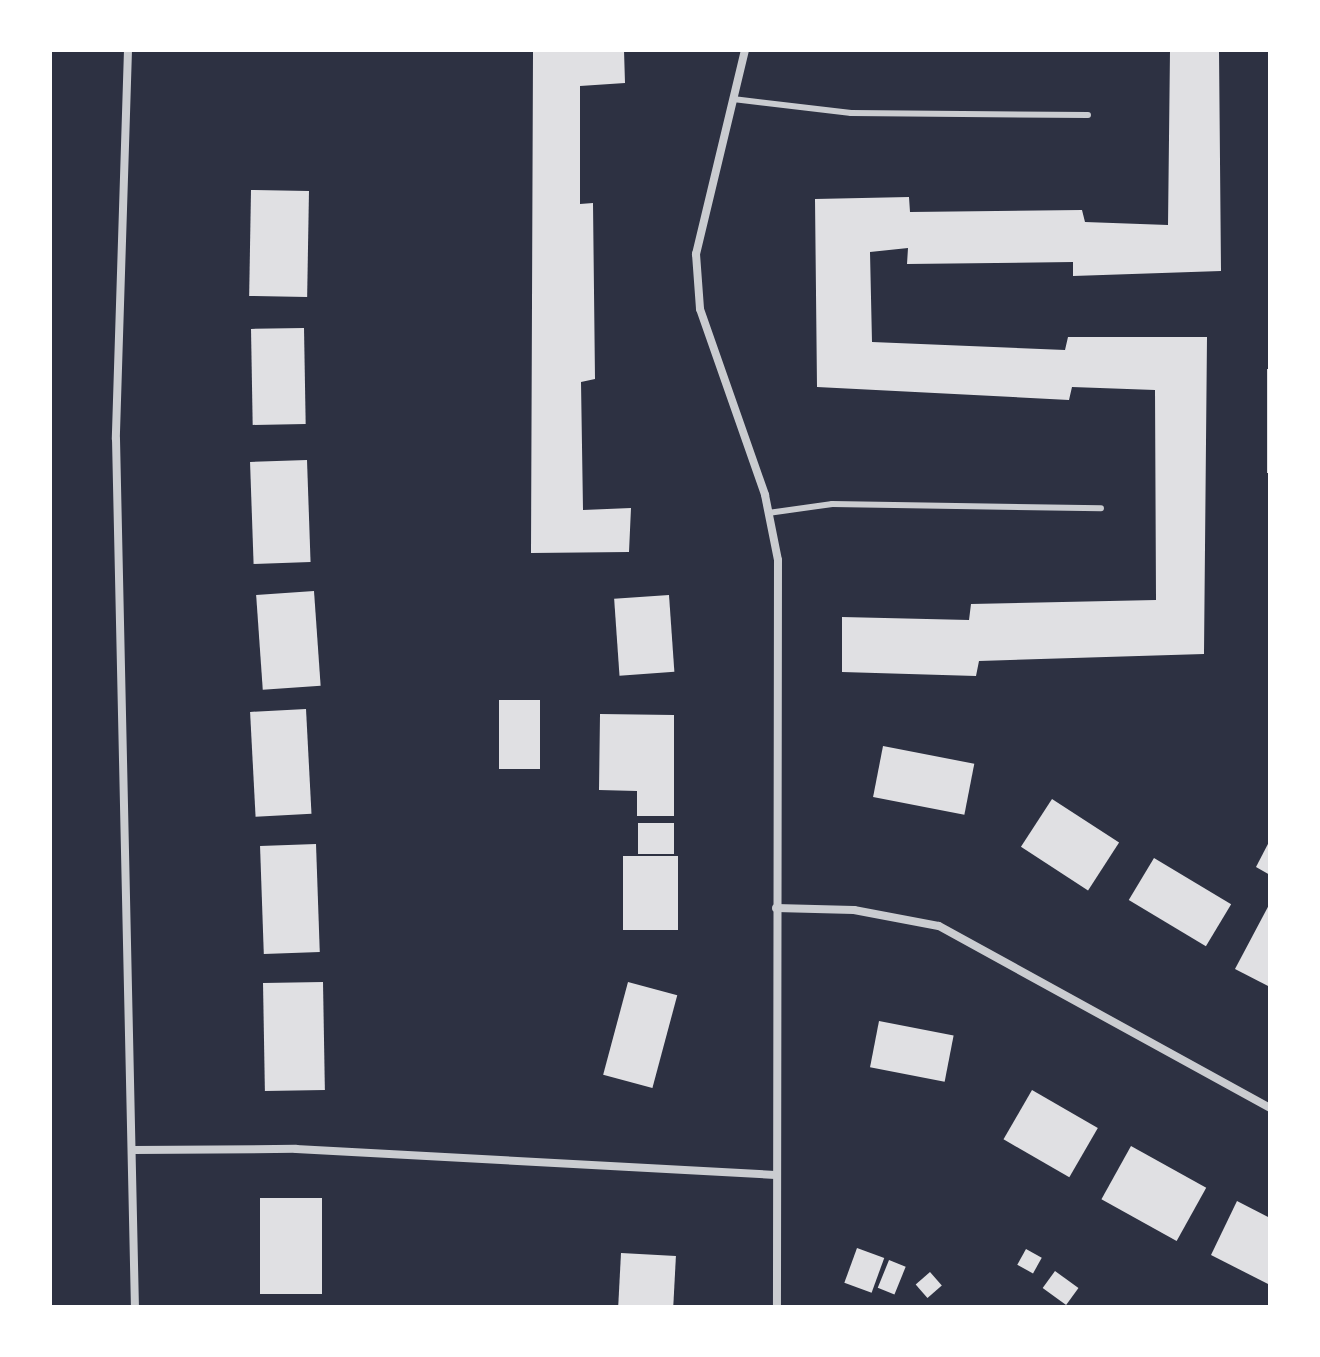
<!DOCTYPE html>
<style>
body{margin:0}
#map{position:relative;width:1320px;height:1357px;overflow:hidden;background:#2d3142;font-family:Inter,sans-serif}
div>[style]{position:absolute}
[style*='--x']{left:calc(var(--x)*1px);top:calc(var(--y)*1px);width:calc(var(--w)*1px);rotate:calc(var(--a)*1deg)}
.building>*{inset:0;background:#e0e0e3;transform-origin:0 0}
.service>*{height:6px;margin:-3px;padding:0 3px;transform-origin:3px;border-radius:3px;background:#caccd0}
.minor>*{height:8px;margin:-4px;padding:0 4px;transform-origin:4px;border-radius:4px;background:#caccd0}
span{translate:-50% -50%;white-space:nowrap;text-align:center;line-height:1.15;-webkit-text-stroke:8px #fff;paint-order:stroke}
.frame{position:absolute;inset:0;border:52px solid #fff;pointer-events:none}
</style>
<div id="map">
<div class="building">
<i style="clip-path:polygon(533px 50px,624px 50px,625px 83px,580px 86px,580px 204px,593px 203px,595px 379px,581px 382px,583px 510px,631px 508px,629px 552px,531px 553px)"></i>
<i style="clip-path:polygon(1170px 50px,1219px 50px,1221px 271px,1073px 276px,1073px 262px,907px 264px,908px 248px,870px 252px,872px 342px,1065px 350px,1068px 337px,1207px 337px,1204px 654px,979px 661px,976px 676px,842px 672px,842px 617px,969px 620px,971px 604px,1156px 600px,1155px 390px,1072px 387px,1069px 400px,817px 387px,815px 199px,909px 197px,910px 212px,1082px 210px,1085px 222px,1168px 225px)"></i>
<i style="left:251px;top:190px;width:58px;height:106px;rotate:1deg"></i>
<i style="left:304px;top:328px;width:96px;height:53px;rotate:89deg"></i>
<i style="left:1267px;top:369px;width:3px;height:104px"></i>
<i style="left:307px;top:460px;width:102px;height:57px;rotate:88deg"></i>
<i style="left:314px;top:591px;width:95px;height:58px;rotate:86deg"></i>
<i style="left:669px;top:595px;width:77px;height:55px;rotate:86deg"></i>
<i style="left:499px;top:700px;width:41px;height:69px"></i>
<i style="left:306px;top:709px;width:105px;height:56px;rotate:87deg"></i>
<i style="clip-path:polygon(600px 714px,674px 715px,674px 816px,637px 816px,637px 791px,599px 790px)"></i>
<i style="left:883px;top:746px;width:93px;height:52px;rotate:11deg"></i>
<i style="left:1052px;top:799px;width:80px;height:57px;rotate:33deg"></i>
<i style="left:638px;top:823px;width:36px;height:31px"></i>
<i style="clip-path:polygon(1270px 840px,1270px 875px,1256px 867px)"></i>
<i style="left:316px;top:844px;width:108px;height:56px;rotate:88deg"></i>
<i style="left:623px;top:856px;width:55px;height:74px"></i>
<i style="left:1154px;top:858px;width:90px;height:49px;rotate:31deg"></i>
<i style="clip-path:polygon(1270px 903px,1270px 987px,1235px 969px)"></i>
<i style="left:323px;top:982px;width:108px;height:60px;rotate:89deg"></i>
<i style="left:628px;top:982px;width:51px;height:96px;rotate:15deg"></i>
<i style="left:879px;top:1021px;width:76px;height:47px;rotate:11deg"></i>
<i style="left:1032px;top:1090px;width:76px;height:57px;rotate:30deg"></i>
<i style="left:1131px;top:1146px;width:86px;height:61px;rotate:29deg"></i>
<i style="left:260px;top:1198px;width:62px;height:96px"></i>
<i style="clip-path:polygon(1237px 1201px,1270px 1218px,1270px 1285px,1211px 1255px)"></i>
<i style="left:857px;top:1248px;width:29px;height:37px;rotate:20deg"></i>
<i style="left:1026px;top:1249px;width:18px;height:18px;rotate:29deg"></i>
<i style="left:621px;top:1253px;width:55px;height:54px;rotate:3deg"></i>
<i style="left:889px;top:1260px;width:18px;height:30px;rotate:22deg"></i>
<i style="left:1055px;top:1271px;width:29px;height:21px;rotate:36deg"></i>
<i style="left:930px;top:1272px;width:18px;height:19px;rotate:49deg"></i>
</div>
<div class="service">
<i style="--x:733;--y:99;--w:119;--a:6.8"></i>
<i style="--x:851;--y:113;--w:237;--a:0.5"></i>
<i style="--x:768;--y:513;--w:65;--a:-8"></i>
<i style="--x:832;--y:504;--w:269;--a:0.9"></i>
</div>
<div class="minor">
<i style="--x:128;--y:50;--w:389;--a:91.8"></i>
<i style="--x:116;--y:439;--w:868;--a:88.75"></i>
<i style="--x:745;--y:50;--w:210;--a:103.5"></i>
<i style="--x:696;--y:254;--w:55;--a:85.8"></i>
<i style="--x:700;--y:309;--w:197;--a:70.7"></i>
<i style="--x:765;--y:495;--w:66;--a:78.7"></i>
<i style="--x:778;--y:560;--w:747;--a:90.08"></i>
<i style="--x:776;--y:908;--w:78;--a:1.5"></i>
<i style="--x:854;--y:910;--w:86;--a:10.7"></i>
<i style="--x:939;--y:926;--w:378;--a:28.8"></i>
<i style="--x:133;--y:1150;--w:163;--a:-0.4"></i>
<i style="--x:296;--y:1149;--w:480;--a:3.1"></i>
</div>
<div class="frame"></div>
</div>
